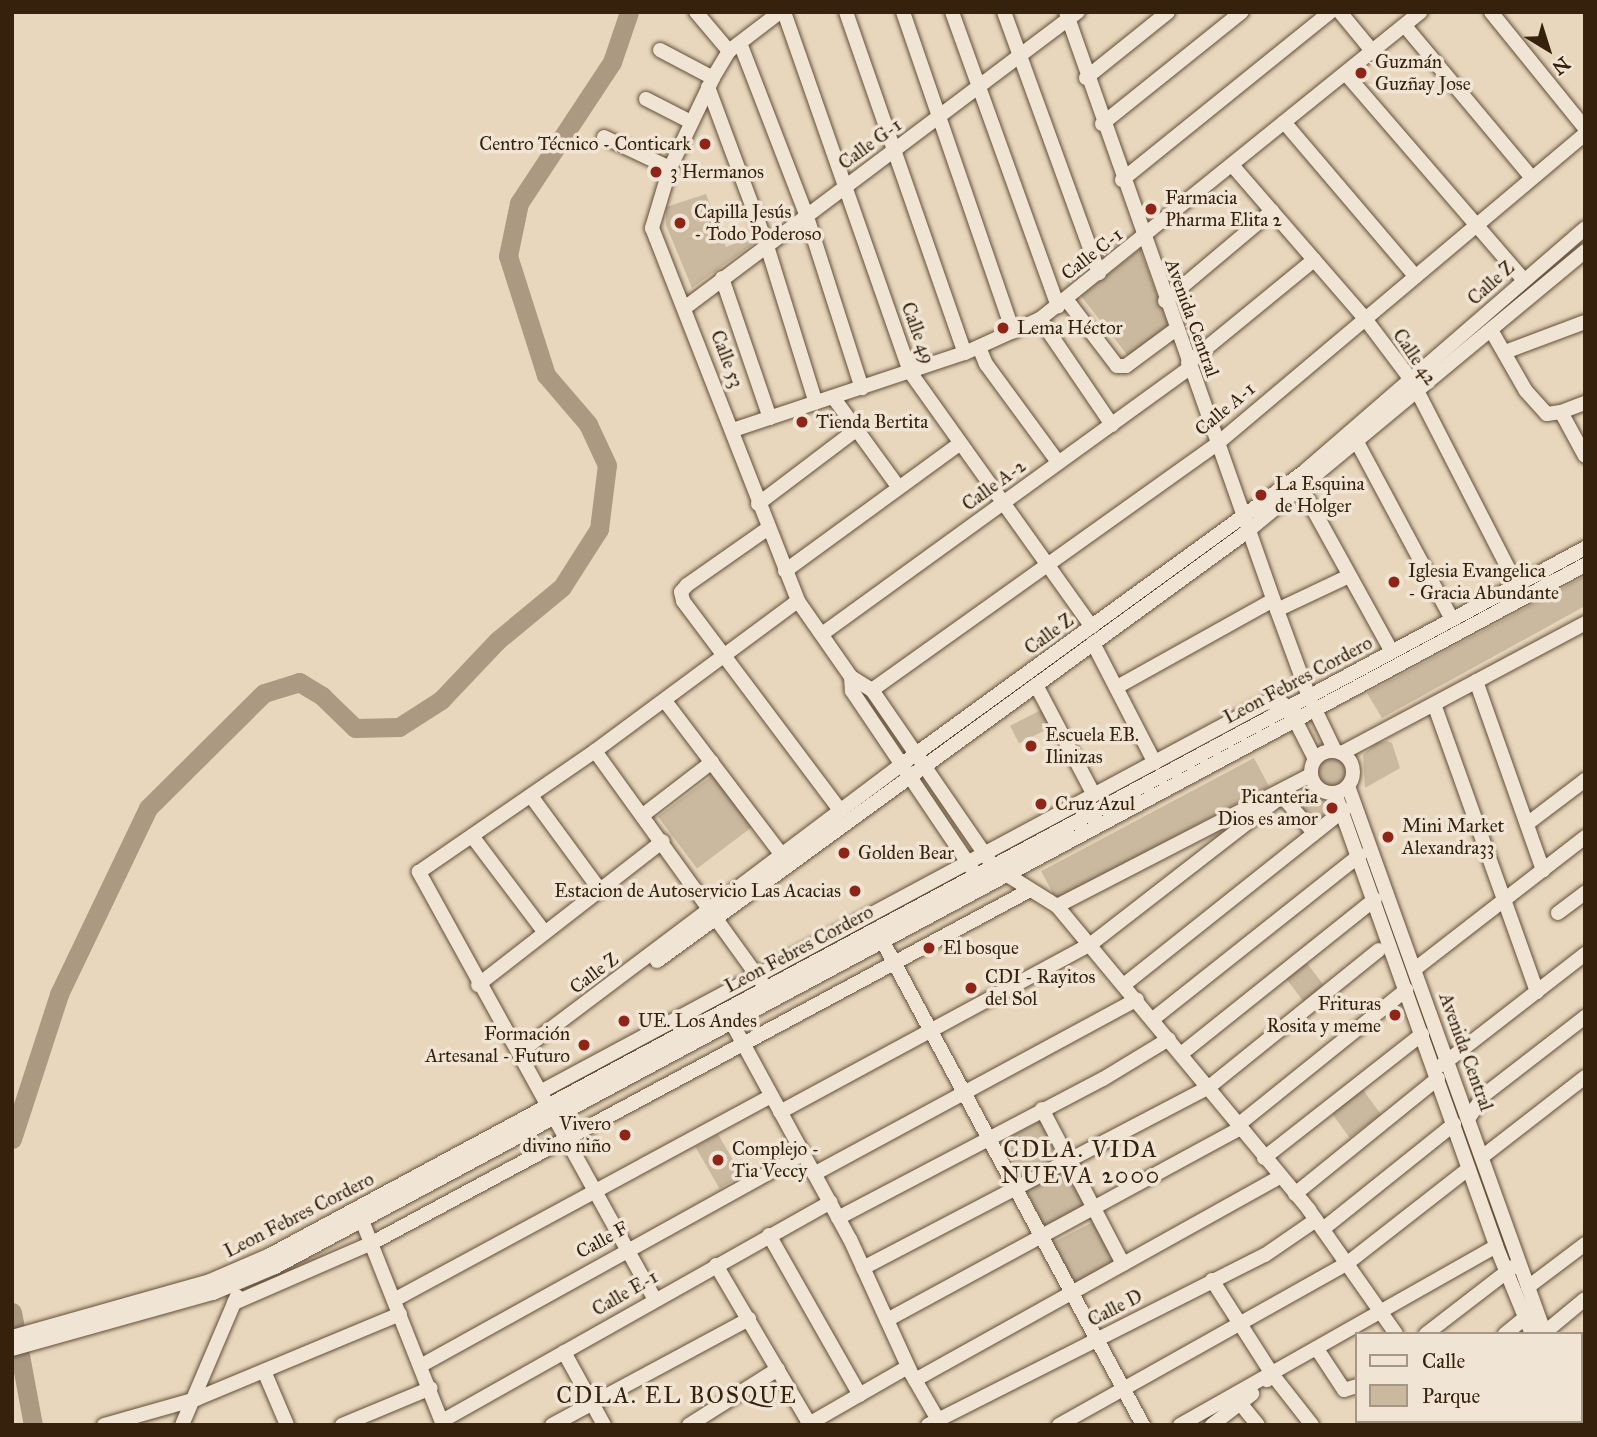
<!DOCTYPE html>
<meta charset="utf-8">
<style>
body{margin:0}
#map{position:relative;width:1597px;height:1437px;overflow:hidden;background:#e8d7bd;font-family:"IM FELL Great Primer",serif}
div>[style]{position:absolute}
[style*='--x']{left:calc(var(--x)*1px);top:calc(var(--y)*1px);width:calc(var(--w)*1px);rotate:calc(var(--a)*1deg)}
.green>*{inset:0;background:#cab89f;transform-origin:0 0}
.round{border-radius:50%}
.river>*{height:19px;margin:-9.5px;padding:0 9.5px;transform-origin:9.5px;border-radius:9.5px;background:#ab9981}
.roads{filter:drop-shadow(0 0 2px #624f38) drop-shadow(0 0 2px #624f38)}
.minor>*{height:14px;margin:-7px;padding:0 7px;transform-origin:7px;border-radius:7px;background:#f0e5d4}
.minor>.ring{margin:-7px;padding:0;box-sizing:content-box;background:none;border:14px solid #f0e5d4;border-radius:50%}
.dots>*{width:19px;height:19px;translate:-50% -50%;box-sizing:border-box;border:4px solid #f0e5d4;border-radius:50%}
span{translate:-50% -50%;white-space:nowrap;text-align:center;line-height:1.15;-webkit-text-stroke:7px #f0e5d4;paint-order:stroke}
.poi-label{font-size:19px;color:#36220c}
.left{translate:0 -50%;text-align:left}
.right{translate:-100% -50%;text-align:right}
.street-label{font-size:19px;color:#36220c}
.quarter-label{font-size:23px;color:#36220c;letter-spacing:2px}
.frame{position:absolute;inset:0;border:14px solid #36220c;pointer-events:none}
.legend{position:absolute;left:1355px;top:1332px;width:228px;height:91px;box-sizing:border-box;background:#f0e5d4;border:2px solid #a69784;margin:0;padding:9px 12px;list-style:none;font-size:21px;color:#36220c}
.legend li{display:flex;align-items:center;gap:14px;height:35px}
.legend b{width:35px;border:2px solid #a69784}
.north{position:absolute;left:1513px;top:14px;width:70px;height:70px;-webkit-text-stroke:5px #f0e5d4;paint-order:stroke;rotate:142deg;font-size:19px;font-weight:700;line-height:28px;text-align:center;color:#36220c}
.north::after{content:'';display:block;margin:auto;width:24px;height:32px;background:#36220c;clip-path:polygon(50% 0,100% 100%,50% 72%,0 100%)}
</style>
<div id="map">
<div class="green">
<i style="clip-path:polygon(706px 194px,726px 247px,757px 234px,760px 239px,692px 288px,666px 225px,666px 207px)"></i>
<i style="clip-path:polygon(1140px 249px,1170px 330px,1129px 357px,1081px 296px)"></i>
<i style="clip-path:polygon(1585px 576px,1585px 606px,1382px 718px,1367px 693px)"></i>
<i style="left:1043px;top:709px;width:20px;height:37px;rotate:63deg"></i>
<i style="clip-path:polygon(1387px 741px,1392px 743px,1400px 768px,1365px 788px,1363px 755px,1376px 743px)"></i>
<i class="round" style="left:1313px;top:753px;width:38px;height:38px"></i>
<i style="left:1254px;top:758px;width:32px;height:241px;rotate:62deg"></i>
<i style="left:717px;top:772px;width:65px;height:74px;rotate:53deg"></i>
<i style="clip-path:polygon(1313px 787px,1330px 796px,1340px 811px,1314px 829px,1287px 793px)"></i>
<i style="left:1304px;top:959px;width:35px;height:26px;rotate:53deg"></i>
<i style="left:1361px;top:1087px;width:34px;height:39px;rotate:54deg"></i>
<i style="left:1044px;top:1119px;width:41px;height:48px;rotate:62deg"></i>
<i style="left:718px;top:1134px;width:48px;height:26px;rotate:60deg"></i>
<i style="left:1070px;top:1165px;width:44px;height:50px;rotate:65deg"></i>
<i style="left:1097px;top:1220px;width:48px;height:49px;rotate:63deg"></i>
</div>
<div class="river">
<i style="--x:12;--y:1139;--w:152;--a:-72"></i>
<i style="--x:59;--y:994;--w:206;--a:-64.4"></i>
<i style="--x:148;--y:808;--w:163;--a:-44.8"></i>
<i style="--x:264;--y:693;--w:37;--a:-17"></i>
<i style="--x:299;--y:682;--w:27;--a:31"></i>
<i style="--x:322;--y:696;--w:46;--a:44.1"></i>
<i style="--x:355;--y:728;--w:44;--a:-1.3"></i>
<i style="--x:399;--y:727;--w:50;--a:-32.7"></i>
<i style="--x:441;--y:700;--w:83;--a:-46.5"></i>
<i style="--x:498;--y:640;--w:83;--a:-39.6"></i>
<i style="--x:562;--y:587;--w:69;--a:-57.5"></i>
<i style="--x:599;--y:529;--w:64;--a:-82.9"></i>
<i style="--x:607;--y:465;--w:45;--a:-114.9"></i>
<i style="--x:588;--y:424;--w:65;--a:-130.6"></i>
<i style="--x:546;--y:375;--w:125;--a:-107.7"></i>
<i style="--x:508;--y:256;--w:54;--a:-78.3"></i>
<i style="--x:519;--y:203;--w:169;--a:-56.6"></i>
<i style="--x:612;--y:62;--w:53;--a:-71.2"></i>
<i style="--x:12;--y:1312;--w:115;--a:79.5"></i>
</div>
<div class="roads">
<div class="minor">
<i style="--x:696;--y:12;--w:51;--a:49.8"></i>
<i style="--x:780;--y:12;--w:64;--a:142.6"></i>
<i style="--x:729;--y:51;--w:31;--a:121"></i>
<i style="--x:713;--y:78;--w:100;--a:115.5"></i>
<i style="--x:670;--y:168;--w:63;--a:106.7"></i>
<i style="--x:652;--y:228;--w:401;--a:68.6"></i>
<i style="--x:798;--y:601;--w:93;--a:55.1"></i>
<i style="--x:851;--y:677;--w:14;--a:86"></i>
<i style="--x:852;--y:691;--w:229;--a:56"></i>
<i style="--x:784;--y:12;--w:381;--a:70.7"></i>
<i style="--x:910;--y:372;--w:313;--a:54.5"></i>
<i style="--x:846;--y:12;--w:361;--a:70.8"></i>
<i style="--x:903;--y:12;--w:338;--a:71"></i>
<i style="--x:952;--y:12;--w:313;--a:70.2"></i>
<i style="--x:1004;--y:12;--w:278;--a:70"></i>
<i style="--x:1066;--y:12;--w:634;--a:70.56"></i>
<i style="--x:1277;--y:610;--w:93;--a:69.8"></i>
<i style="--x:1309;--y:697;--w:60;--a:64.3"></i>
<i style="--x:1340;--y:12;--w:52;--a:50.5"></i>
<i style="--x:1491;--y:12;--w:149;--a:51"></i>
<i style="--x:1405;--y:26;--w:198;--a:50.1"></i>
<i style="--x:740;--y:43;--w:183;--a:68.9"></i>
<i style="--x:806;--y:214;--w:183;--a:72.2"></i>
<i style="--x:660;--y:50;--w:60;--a:27.8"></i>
<i style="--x:1346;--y:74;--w:272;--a:49.2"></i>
<i style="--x:1086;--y:78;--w:105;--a:-38.8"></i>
<i style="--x:708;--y:87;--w:170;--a:69.6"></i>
<i style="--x:767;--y:246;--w:164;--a:72.7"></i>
<i style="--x:646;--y:99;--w:51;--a:27.1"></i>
<i style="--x:1284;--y:122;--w:201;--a:49.6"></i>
<i style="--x:1102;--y:124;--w:179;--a:-38.7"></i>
<i style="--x:604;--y:137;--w:73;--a:25.2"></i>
<i style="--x:1232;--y:165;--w:200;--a:49.1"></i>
<i style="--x:1363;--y:316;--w:81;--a:53"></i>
<i style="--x:1412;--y:381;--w:238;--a:62.8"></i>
<i style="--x:1122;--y:180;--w:267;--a:-38.9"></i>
<i style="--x:722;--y:278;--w:148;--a:71.1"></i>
<i style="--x:1066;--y:299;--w:84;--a:52.7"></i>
<i style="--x:1117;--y:366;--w:9;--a:0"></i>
<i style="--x:1126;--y:366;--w:62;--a:-36.5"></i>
<i style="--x:1165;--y:301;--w:140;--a:-40.1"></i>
<i style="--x:686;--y:307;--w:491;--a:-37"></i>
<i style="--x:1040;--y:319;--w:128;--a:55.8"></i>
<i style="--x:1491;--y:330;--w:70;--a:60.2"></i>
<i style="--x:1526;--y:391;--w:31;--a:48"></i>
<i style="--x:1547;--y:414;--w:14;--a:-8"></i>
<i style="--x:1561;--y:412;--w:50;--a:61.4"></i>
<i style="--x:979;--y:347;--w:18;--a:68"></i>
<i style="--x:986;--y:364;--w:122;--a:53.7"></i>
<i style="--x:1505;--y:352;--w:85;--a:-20.6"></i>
<i style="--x:1188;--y:363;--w:163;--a:-39.3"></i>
<i style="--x:833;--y:397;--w:112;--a:54"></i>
<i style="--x:1561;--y:412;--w:26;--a:-21"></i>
<i style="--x:733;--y:430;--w:244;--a:-18.4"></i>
<i style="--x:965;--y:353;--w:82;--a:-24.4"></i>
<i style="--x:1040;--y:319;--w:489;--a:-38.9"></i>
<i style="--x:1358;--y:444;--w:199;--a:61.8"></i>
<i style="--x:1302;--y:489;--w:186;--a:61.1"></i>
<i style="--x:758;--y:504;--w:124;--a:-37.1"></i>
<i style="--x:767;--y:529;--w:98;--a:145"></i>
<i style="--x:687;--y:585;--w:9;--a:131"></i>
<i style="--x:681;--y:592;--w:9;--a:77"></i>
<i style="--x:683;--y:601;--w:261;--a:53.1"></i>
<i style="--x:785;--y:571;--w:215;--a:-36.1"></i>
<i style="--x:1277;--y:610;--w:80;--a:-25.3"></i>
<i style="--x:822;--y:634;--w:453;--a:-35.9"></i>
<i style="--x:1093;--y:643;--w:135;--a:62.7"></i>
<i style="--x:851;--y:677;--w:25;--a:32"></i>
<i style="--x:872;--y:690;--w:214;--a:55.5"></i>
<i style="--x:993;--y:866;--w:75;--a:32"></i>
<i style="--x:1057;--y:906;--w:286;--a:-27.3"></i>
<i style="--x:1476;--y:681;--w:201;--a:70.5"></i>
<i style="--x:1036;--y:685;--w:124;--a:62.2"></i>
<i style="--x:1117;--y:687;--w:179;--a:-29.1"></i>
<i style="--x:872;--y:690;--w:425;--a:-35.5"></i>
<i style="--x:1218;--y:443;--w:480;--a:-40.1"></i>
<i style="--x:665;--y:701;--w:192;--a:52.8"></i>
<i style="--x:1434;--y:704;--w:306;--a:70.3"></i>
<i class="ring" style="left:1311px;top:751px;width:28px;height:28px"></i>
<i style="--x:595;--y:751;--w:287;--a:54.2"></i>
<i style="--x:1342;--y:753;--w:276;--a:-28.1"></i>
<i style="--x:1348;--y:786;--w:582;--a:70.23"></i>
<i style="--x:1335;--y:793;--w:481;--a:70.4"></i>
<i style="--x:1496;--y:1246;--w:95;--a:67.8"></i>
<i style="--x:531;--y:796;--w:117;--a:53.7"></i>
<i style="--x:643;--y:815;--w:87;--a:-37.5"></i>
<i style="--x:1527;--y:824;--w:73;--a:-37.2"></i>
<i style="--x:472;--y:836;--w:121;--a:53"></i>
<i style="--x:1057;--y:906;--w:395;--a:50.3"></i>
<i style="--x:1309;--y:1210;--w:151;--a:54.9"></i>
<i style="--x:1558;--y:913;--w:34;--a:-37"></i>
<i style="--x:883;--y:942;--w:549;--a:61.71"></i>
<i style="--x:657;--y:961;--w:731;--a:-36.04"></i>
<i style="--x:1248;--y:531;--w:438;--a:-39.7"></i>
<i style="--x:1415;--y:969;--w:215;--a:-37.8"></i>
<i style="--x:1125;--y:984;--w:280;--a:-38.5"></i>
<i style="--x:478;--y:985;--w:234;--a:-37.9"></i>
<i style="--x:1153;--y:1019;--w:264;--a:-38.4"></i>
<i style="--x:732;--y:1023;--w:246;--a:61.4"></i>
<i style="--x:850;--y:1239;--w:147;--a:65.5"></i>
<i style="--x:911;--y:1373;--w:60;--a:60"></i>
<i style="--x:520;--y:1052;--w:478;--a:-37"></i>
<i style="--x:902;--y:764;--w:500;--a:-36"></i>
<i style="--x:1306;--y:470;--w:369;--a:-40.9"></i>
<i style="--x:1181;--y:1054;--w:248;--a:-38.6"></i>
<i style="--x:1442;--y:1065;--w:181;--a:-37.8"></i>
<i style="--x:542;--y:1091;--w:821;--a:-28.22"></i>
<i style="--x:1265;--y:703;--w:14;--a:-8"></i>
<i style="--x:1279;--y:701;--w:12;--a:35"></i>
<i style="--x:1289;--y:708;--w:57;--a:63"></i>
<i style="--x:1042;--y:1109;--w:175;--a:62.4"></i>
<i style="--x:780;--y:1112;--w:353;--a:-28.4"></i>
<i style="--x:1091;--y:944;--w:242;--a:-37.8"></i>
<i style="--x:1282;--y:796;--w:49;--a:49.1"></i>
<i style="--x:1470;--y:1116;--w:25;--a:-56"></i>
<i style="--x:1484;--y:1095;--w:128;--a:-37.7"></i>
<i style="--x:1238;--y:1125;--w:216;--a:-38.8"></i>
<i style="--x:1482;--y:1157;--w:130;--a:-37.8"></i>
<i style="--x:1264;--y:1158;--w:201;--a:-38.1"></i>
<i style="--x:814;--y:1174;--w:367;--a:-28.4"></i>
<i style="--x:1295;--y:1194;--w:184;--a:-39"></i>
<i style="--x:838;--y:1218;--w:299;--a:-27.7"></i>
<i style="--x:1103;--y:1079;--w:77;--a:-31.2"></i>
<i style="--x:363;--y:1223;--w:217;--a:68.4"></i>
<i style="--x:1323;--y:1229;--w:168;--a:-38.7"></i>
<i style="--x:769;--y:1235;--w:184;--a:60.4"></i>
<i style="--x:716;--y:1265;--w:183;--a:59.5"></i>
<i style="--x:863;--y:1268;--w:390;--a:-27.6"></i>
<i style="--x:1209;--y:1087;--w:218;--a:-38.9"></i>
<i style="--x:1212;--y:1280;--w:112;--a:57.4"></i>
<i style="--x:1272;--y:1374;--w:8;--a:130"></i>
<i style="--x:1528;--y:1287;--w:71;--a:-37"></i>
<i style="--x:654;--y:1298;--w:487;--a:-118.9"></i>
<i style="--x:419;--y:872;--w:214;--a:-34.5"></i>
<i style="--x:595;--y:751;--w:252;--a:-36.5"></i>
<i style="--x:394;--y:1300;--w:429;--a:-28.4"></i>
<i style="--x:234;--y:1303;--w:150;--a:-23.5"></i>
<i style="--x:372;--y:1243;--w:747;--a:-28.21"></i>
<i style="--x:887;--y:1320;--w:403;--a:-28.5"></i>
<i style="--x:1544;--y:1333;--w:53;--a:-39.7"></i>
<i style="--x:1426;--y:1334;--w:110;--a:-37.6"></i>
<i style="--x:1505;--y:1334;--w:27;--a:-39"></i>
<i style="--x:12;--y:1337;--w:206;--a:-15.8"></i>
<i style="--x:210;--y:1281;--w:65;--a:-23.4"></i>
<i style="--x:270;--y:1255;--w:1493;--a:-28.26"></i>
<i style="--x:12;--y:1349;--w:209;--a:-15.6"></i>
<i style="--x:213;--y:1293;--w:67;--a:-22.8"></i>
<i style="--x:275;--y:1267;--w:1486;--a:-28.19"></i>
<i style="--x:1317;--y:1349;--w:49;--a:56.6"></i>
<i style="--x:1344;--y:1390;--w:14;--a:-17"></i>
<i style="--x:564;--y:1352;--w:83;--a:61.3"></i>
<i style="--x:1581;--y:1362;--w:5;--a:-37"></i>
<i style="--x:422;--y:1365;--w:436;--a:-29"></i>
<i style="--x:264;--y:1371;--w:59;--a:66.9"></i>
<i style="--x:1272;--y:1374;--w:65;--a:51.9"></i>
<i style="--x:915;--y:1380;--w:418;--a:-29.1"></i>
<i style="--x:1581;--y:1389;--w:6;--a:51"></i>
<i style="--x:1240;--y:1403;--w:28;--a:51"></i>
<i style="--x:1581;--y:1413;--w:6;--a:45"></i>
<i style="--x:442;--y:1421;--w:446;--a:-29.4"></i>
<i style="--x:104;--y:1425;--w:96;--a:-15.8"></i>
<i style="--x:196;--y:1399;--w:221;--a:-22.6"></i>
<i style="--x:182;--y:1425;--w:140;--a:-66.9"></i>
<i style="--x:342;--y:1425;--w:96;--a:-22.6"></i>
<i style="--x:552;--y:1425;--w:224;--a:-28.3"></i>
<i style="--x:689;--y:1425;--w:105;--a:-32.2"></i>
<i style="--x:807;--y:1425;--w:116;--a:-29.9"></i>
<i style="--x:928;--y:1425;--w:377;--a:-26.8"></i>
<i style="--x:1265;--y:1255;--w:62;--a:-34.5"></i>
<i style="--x:1059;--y:1425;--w:333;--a:-29.3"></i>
<i style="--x:1349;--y:1262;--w:151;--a:-38"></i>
<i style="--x:1180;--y:1425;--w:363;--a:-29.5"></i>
<i style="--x:1212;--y:1425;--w:51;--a:-37.8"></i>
</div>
</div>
<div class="dots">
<i style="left:1361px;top:73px;background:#8f2418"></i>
<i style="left:705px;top:144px;background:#8f2418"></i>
<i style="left:656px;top:172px;background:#8f2418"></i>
<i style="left:1151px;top:209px;background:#8f2418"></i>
<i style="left:680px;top:223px;background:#8f2418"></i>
<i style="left:1003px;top:328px;background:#8f2418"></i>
<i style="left:802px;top:422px;background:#8f2418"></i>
<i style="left:1261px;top:495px;background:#8f2418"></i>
<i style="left:1394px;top:582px;background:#8f2418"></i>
<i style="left:1031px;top:746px;background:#8f2418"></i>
<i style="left:1041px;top:804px;background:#8f2418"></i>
<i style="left:1332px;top:808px;background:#8f2418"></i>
<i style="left:1388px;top:837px;background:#8f2418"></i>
<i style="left:844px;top:853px;background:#8f2418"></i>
<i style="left:855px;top:891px;background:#8f2418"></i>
<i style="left:929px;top:948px;background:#8f2418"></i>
<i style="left:971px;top:988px;background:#8f2418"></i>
<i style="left:1395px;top:1015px;background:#8f2418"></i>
<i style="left:624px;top:1021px;background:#8f2418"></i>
<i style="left:584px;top:1045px;background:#8f2418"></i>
<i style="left:625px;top:1135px;background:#8f2418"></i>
<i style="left:718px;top:1160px;background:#8f2418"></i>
</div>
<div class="poi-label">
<span class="left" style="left:1375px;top:73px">Guzmán<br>Guzñay Jose</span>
<span class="right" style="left:691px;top:144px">Centro Técnico - Conticark</span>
<span class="left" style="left:670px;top:172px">3 Hermanos</span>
<span class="left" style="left:1165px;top:209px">Farmacia<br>Pharma Elita 2</span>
<span class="left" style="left:694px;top:223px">Capilla Jesús<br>- Todo Poderoso</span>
<span class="left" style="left:1017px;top:328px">Lema Héctor</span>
<span class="left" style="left:816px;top:422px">Tienda Bertita</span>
<span class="left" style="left:1275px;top:495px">La Esquina<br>de Holger</span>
<span class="left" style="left:1408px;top:582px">Iglesia Evangelica<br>- Gracia Abundante</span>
<span class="left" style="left:1045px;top:746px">Escuela EB.<br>Ilinizas</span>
<span class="right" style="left:1318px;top:808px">Picanteria<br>Dios es amor</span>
<span class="left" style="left:1055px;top:804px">Cruz Azul</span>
<span class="left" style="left:1402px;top:837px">Mini Market<br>Alexandra33</span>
<span class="left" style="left:858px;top:853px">Golden Bear</span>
<span class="right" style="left:841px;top:891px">Estacion de Autoservicio Las Acacias</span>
<span class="left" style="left:943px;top:948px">El bosque</span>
<span class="left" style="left:985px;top:988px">CDI - Rayitos<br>del Sol</span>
<span class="right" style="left:1381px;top:1015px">Frituras<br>Rosita y meme</span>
<span class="left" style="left:638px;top:1021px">UE. Los Andes</span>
<span class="right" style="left:570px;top:1045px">Formación<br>Artesanal - Futuro</span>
<span class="right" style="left:611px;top:1135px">Vivero<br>divino niño</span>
<span class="left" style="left:732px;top:1160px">Complejo -<br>Tia Veccy</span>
</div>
<div class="street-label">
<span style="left:870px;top:144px;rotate:-36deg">Calle G-1</span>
<span style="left:1092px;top:254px;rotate:-38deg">Calle C-1</span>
<span style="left:1491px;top:283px;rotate:-42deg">Calle Z</span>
<span style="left:1192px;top:318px;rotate:70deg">Avenida Central</span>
<span style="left:918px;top:333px;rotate:70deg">Calle 49</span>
<span style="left:1415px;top:357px;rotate:56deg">Calle 42</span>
<span style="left:727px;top:359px;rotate:69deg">Calle 53</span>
<span style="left:1225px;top:409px;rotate:-40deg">Calle A-1</span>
<span style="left:994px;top:485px;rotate:-36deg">Calle A-2</span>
<span style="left:1049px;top:634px;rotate:-36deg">Calle Z</span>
<span style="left:1298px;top:680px;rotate:-28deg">Leon Febres Cordero</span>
<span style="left:799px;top:949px;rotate:-28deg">Leon Febres Cordero</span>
<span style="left:594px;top:973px;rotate:-37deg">Calle Z</span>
<span style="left:1466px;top:1052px;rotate:70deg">Avenida Central</span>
<span style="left:299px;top:1215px;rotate:-27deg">Leon Febres Cordero</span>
<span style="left:602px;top:1240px;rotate:-29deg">Calle F</span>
<span style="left:625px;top:1293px;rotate:-30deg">Calle E-1</span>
<span style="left:1115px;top:1308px;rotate:-27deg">Calle D</span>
</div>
<div class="quarter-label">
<span style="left:1081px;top:1162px">CDLA. VIDA<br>NUEVA 2000</span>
<span style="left:677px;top:1395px">CDLA. EL BOSQUE</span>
</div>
<div class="frame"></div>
<ul class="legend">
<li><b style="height:9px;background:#f0e5d4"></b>Calle</li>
<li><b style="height:19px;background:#cab89f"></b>Parque</li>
</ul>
<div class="north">N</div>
</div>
